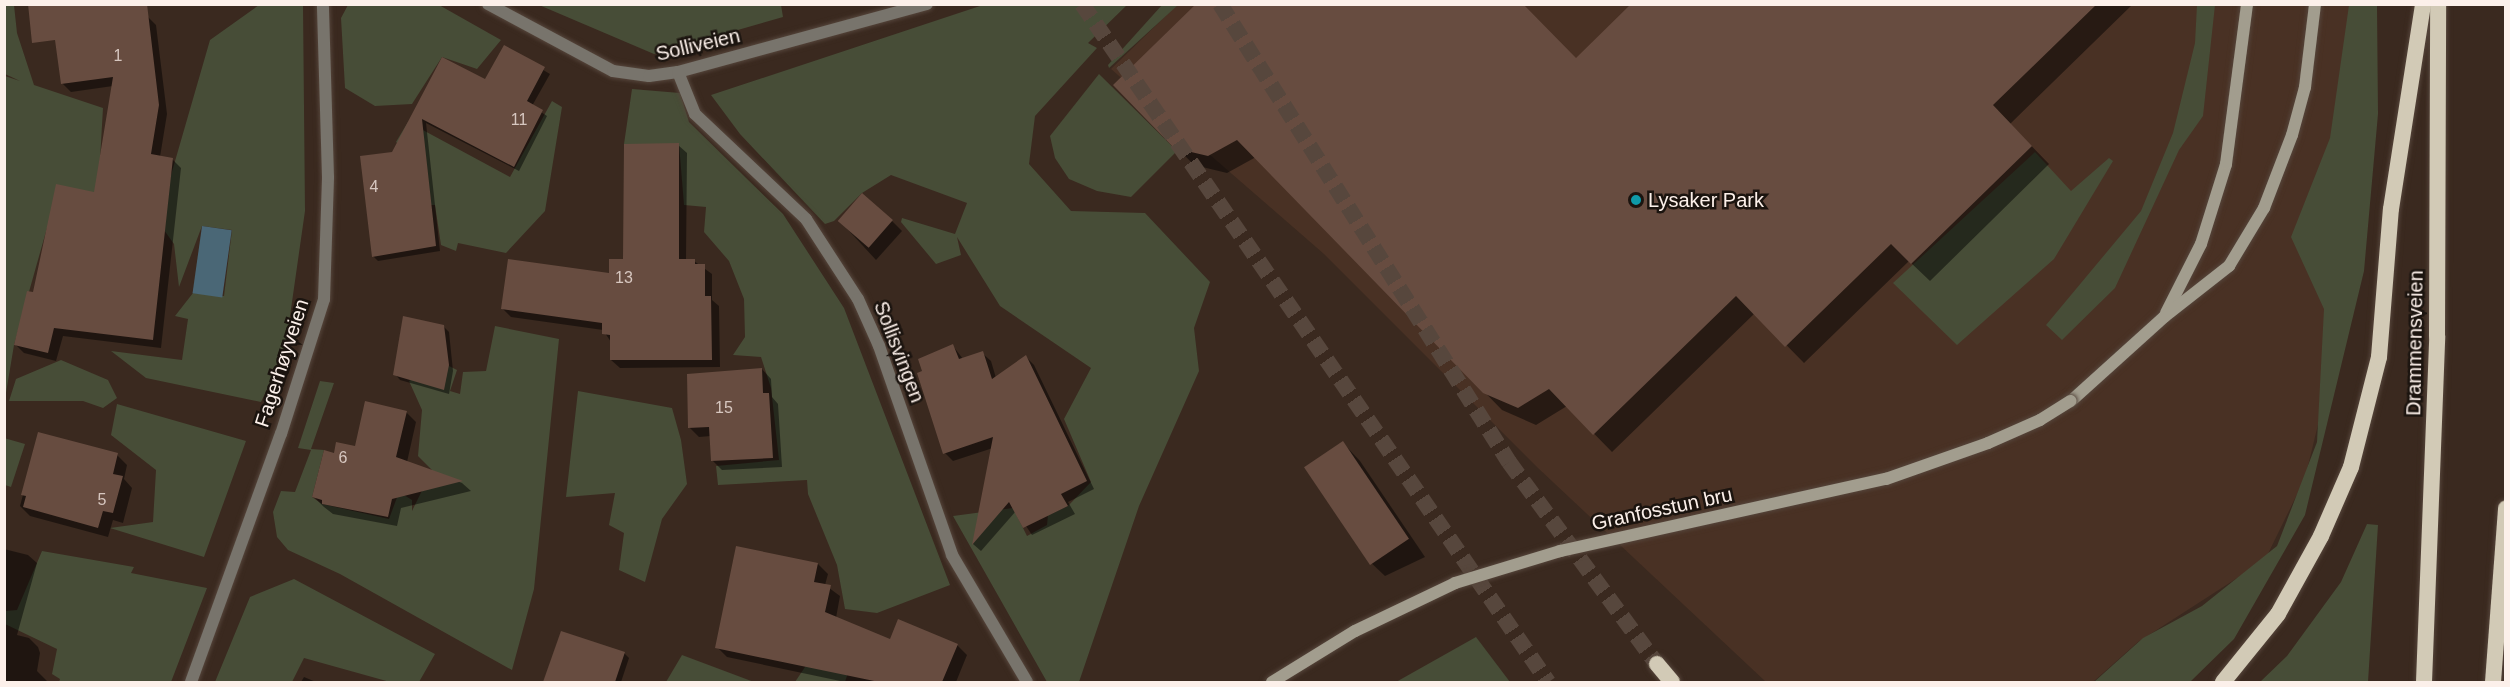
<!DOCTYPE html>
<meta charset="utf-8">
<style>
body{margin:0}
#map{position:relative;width:2510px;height:687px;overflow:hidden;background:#3a291f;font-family:Arial,sans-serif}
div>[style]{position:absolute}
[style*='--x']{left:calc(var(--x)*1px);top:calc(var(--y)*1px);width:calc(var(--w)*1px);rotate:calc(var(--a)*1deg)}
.built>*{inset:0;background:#493124}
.green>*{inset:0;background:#474d37}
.water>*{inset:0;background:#4a6776;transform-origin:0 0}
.shadow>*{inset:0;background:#0007}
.building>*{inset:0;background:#674c40;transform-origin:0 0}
.trunk-tunnel>*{height:16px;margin-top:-8px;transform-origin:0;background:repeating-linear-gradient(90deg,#57473d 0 16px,transparent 0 24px)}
.roads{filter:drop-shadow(0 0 2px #55453b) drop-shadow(0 0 2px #55453b)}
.minor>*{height:12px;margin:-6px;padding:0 6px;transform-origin:6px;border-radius:6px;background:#78746c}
.secondary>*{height:12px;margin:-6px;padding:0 6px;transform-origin:6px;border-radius:6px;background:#a29d8e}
.trunk>*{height:16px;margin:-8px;padding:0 8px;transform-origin:8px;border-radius:8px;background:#d2cab6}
.bridges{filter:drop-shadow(0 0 2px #55453b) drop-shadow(0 0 2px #55453b)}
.secondary-bridge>*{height:12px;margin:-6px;padding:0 6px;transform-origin:6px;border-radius:6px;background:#a29d8e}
.dots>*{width:16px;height:16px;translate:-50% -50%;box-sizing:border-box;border:3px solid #1b140f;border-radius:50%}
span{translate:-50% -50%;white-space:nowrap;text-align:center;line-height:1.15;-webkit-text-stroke:5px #1b140f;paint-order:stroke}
.number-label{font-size:16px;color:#d7c7c0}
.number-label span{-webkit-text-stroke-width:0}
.street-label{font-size:20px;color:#fcf0ea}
.poi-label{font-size:20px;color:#fcf0ea}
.left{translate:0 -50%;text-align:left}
.frame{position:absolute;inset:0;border:6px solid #fcf0ea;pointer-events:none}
</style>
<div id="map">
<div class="built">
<i style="clip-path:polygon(1177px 5px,2360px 5px,2367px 224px,2305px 478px,2265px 560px,2138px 642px,2093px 682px,1766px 682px,1538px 468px,1324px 254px,1111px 69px)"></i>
</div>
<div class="green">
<i style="clip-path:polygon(5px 5px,14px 5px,17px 33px,34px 85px,103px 108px,100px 160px,171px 175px,210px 40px,259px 5px,303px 5px,305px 211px,285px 351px,261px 402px,146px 378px,111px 351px,182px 360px,188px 319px,175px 316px,193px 293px,224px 296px,232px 230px,202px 226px,179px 287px,174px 244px,164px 230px,47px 228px,14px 345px,5px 399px,5px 76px,20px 81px,5px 74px)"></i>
<i style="clip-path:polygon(348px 5px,439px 5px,501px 40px,477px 69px,442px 57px,412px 104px,375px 106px,345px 88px,341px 18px)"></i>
<i style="clip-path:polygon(539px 5px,781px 5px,783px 17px,654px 54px)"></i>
<i style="clip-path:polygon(983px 5px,1127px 5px,1088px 43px,1097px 48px,1035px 116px,1029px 164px,1071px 211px,1145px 213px,1210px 282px,1194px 328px,1199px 371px,1139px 506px,1079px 682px,1047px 682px,953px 516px,1013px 508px,1027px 536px,1047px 525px,1048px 515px,1068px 506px,1091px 482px,1064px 419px,1091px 368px,1000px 306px,957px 237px,961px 255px,936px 264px,901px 222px,902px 218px,955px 234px,967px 203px,891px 175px,862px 193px,834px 221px,825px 224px,740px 134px,711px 95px)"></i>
<i style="clip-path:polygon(1162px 5px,1178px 5px,1109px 68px,1108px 65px)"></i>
<i style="clip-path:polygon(2197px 5px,2215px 5px,2203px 116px,2179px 150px,2115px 288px,2062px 340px,2046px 325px,2141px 211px,2173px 133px,2195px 43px)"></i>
<i style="clip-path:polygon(2349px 5px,2377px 5px,2378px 114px,2364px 271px,2305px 515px,2234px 639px,2190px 682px,2094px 682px,2143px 638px,2202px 606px,2277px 546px,2317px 442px,2324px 309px,2291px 237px,2330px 138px)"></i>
<i style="clip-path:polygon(1099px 74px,1177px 151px,1131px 197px,1097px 191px,1069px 179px,1055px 158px,1050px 136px)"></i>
<i style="clip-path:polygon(632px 89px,680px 93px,689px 122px,783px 214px,844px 308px,950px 585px,877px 613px,845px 609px,837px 565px,808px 494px,807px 480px,718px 485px,716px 466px,779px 460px,771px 388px,761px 357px,733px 355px,745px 337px,744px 299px,729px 261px,704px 232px,706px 207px,684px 205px,679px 144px,624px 144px)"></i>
<i style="clip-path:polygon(552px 101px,562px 107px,545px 211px,506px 253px,458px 243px,456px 251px,441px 245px,435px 205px,427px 205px,423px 167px,396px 142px,408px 122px,510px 177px)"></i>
<i style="clip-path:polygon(2035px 152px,2071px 191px,2109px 158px,2113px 161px,2054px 259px,1957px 345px,1893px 283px)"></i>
<i style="clip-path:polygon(495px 326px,559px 339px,534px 589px,512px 670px,340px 574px,288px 550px,277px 537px,273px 512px,281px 491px,295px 492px,311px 450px,298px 448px,320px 381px,334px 383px,311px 449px,324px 450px,312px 497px,322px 504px,389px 519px,399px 492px,412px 500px,412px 511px,432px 470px,418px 456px,422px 410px,409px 381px,441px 362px,457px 370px,450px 391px,460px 394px,463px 372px,486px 371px)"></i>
<i style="clip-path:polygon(61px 360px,108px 380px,117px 398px,103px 408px,83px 401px,9px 401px,16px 379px)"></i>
<i style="clip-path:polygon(578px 391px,672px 408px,681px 440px,687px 484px,662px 519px,645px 582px,619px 570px,624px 533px,609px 525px,615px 493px,566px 497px)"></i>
<i style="clip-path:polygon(117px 404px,246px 441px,204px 557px,110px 528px,153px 522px,156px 470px,111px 435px)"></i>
<i style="clip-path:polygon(4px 438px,25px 444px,11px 487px,5px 485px)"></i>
<i style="clip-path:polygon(2367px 524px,2378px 525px,2368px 682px,2260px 682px,2287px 656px,2341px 582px)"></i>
<i style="clip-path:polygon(42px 551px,134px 567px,131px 573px,207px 588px,171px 682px,59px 682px,60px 679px,52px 674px,57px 649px,5px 624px,6px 611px,17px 610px)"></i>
<i style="clip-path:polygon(294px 579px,435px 654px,419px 682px,390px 682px,304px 658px,292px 682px,215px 682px,250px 597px)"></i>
<i style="clip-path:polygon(825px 637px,858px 642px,845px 682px,795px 682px)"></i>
<i style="clip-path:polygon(1476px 637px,1510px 682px,1396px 682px)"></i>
<i style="clip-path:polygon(682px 655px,754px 682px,666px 682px)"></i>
</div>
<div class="water">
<i style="left:202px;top:226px;width:30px;height:68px;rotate:8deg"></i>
</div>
<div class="shadow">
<i style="clip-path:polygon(1634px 4px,2133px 4px,2010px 124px,2049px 164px,1930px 281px,1909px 261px,1804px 363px,1755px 313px,1612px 452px,1567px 406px,1536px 425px,1502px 410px,1256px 157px,1227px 173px,1194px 165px,1115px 85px,1576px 60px)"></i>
<i style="clip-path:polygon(147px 16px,156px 25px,167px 114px,160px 157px,172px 159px,181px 168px,161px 348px,63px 336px,56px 361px,24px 353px,15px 344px,34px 294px,95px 194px,113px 86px,71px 92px,62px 83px)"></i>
<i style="clip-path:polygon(504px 47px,550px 74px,532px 106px,547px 116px,519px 171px,426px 123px,440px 251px,378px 261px,373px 256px,393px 154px,443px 59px,485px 81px)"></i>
<i style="clip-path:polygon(678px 145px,687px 153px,686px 261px,694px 261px,712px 274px,712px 300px,719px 306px,720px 367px,620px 368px,611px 360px,611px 342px,603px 330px,511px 317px,503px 309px,611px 275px,625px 260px)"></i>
<i style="clip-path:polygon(839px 220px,892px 221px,902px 231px,876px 260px)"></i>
<i style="clip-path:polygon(444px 327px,449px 332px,453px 371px,449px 394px,400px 380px,395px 374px)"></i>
<i style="clip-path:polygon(953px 346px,963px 359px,982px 353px,991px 361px,996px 378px,1026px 357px,1034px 365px,1094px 489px,1068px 502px,1075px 514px,1032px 535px,1016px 511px,981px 551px,973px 544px,993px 448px,953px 461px,945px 453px)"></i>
<i style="clip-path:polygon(762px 369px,771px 379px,772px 397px,778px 404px,782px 467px,722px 470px,712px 460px,711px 436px,699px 437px,689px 427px)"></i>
<i style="clip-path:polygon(406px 412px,416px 422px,407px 462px,462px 483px,471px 491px,401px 508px,397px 526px,333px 514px,324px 507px,314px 497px,335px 454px,356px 448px)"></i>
<i style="clip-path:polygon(39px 434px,117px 455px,127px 465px,124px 479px,132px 488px,123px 523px,113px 520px,108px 537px,30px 516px,20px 506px)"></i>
<i style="clip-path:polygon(1343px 443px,1360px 461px,1425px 557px,1385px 576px,1367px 559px)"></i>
<i style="clip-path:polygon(4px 549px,28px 555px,37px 563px,17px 635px,29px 638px,38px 647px,40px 653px,37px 671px,48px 682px,4px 682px)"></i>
<i style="clip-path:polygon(818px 564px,828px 574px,825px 585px,840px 596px,836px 618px,891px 641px,957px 645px,967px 655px,956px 682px,845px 682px,727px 657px,717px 647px)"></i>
<i style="clip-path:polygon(562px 633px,624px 653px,629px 658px,621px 682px,545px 682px)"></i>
<i style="clip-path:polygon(304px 677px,316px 682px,301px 682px)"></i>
</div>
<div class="building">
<i style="clip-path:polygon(28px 4px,147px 4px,159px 105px,151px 154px,173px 158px,153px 340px,54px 328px,48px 353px,14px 345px,27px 291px,33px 292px,56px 184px,94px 192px,113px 77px,61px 84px,55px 40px,32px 43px)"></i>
<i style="clip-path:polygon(1196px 4px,1523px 4px,1576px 58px,1631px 4px,2097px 4px,1993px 105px,2032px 146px,1911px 264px,1891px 244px,1785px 347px,1736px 296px,1593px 435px,1549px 389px,1518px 408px,1483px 393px,1237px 140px,1208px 156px,1174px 148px,1113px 85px)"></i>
<i style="clip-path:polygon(504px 45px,545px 67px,527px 101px,543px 110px,514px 167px,422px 119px,436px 246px,372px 257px,360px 156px,392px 152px,442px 57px,485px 79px)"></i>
<i style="clip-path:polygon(679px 143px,679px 259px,695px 259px,695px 264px,705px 264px,705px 296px,711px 296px,712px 360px,610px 360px,610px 335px,602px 334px,602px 323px,501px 309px,508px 259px,609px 273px,609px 259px,623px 259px,624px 144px)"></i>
<i style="left:862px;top:193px;width:41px;height:37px;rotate:41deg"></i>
<i style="clip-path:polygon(403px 316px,444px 325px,449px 365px,444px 390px,393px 375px)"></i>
<i style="clip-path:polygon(953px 344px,959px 359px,983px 351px,992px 379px,1026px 355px,1087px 481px,1061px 494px,1068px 506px,1023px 528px,1009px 502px,972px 545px,993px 437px,943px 454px,917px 373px,922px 371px,918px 359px)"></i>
<i style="clip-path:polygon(762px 368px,763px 393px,769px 393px,773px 458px,711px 461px,709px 427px,688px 428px,687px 374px)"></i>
<i style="clip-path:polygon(365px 401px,407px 411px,396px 457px,463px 481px,392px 499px,388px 517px,322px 504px,322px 500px,312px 497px,324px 450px,334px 453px,336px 442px,355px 446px)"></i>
<i style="clip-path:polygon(38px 432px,118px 453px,113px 474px,123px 476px,113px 513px,103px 511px,98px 528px,23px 507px,26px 496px,21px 495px)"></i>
<i style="left:1343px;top:441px;width:118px;height:47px;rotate:56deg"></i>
<i style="clip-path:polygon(736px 546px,818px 563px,814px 582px,831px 585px,825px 612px,890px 639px,898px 619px,958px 644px,942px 682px,879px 682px,715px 648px)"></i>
<i style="clip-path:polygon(561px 631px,625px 652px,615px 682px,543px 682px)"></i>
</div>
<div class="trunk-tunnel">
<i style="--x:1082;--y:4;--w:823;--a:55.5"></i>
<i style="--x:1220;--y:4;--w:542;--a:57.75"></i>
<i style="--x:1509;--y:462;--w:250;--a:53.8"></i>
</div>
<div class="roads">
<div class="minor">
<i style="--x:488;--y:4;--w:142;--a:28.2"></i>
<i style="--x:613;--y:71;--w:36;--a:8"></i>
<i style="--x:649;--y:76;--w:29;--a:-8"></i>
<i style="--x:678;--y:72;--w:258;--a:-15.3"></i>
<i style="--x:678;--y:72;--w:45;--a:68"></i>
<i style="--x:695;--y:114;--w:153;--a:43.4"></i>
<i style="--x:806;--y:219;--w:95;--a:57"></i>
<i style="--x:858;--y:299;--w:51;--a:65.9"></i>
<i style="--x:879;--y:346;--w:221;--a:70.7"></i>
<i style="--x:952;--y:555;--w:147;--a:59.4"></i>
<i style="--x:191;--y:682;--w:264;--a:-70.1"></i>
<i style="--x:281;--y:434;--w:142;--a:-72.3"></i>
<i style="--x:324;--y:299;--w:122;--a:-88.1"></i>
<i style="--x:328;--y:177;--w:173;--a:-91.7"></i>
</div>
<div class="secondary">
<i style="--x:2166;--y:313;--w:77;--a:-63.1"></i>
<i style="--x:2201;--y:244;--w:84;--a:-72.6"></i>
<i style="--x:2226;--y:164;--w:161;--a:-82.5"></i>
<i style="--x:2071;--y:401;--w:125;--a:-42.1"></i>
<i style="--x:2164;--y:317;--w:83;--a:-38.1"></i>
<i style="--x:2229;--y:266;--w:68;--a:-58.9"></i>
<i style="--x:2264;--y:208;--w:78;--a:-69"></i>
<i style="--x:2292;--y:135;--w:50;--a:-74.8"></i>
<i style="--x:2305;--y:87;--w:84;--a:-83.1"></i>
</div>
<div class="trunk">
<i style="--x:1657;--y:664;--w:23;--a:50"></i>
<i style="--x:2223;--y:682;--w:87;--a:-51"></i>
<i style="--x:2278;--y:614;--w:89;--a:-61.1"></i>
<i style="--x:2321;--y:536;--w:75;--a:-66.5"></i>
<i style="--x:2351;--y:467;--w:114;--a:-75.7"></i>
<i style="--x:2379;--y:357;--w:148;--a:-85.4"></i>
<i style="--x:2391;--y:209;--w:207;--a:-81.1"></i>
<i style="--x:2424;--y:682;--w:346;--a:-87.8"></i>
<i style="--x:2437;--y:336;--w:332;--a:-89.8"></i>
<i style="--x:2493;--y:682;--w:174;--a:-85.7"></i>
</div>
</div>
<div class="bridges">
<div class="secondary-bridge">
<i style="--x:1272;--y:682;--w:97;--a:-31.6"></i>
<i style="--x:1355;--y:631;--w:111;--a:-25.6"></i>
<i style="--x:1455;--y:583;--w:110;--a:-16.9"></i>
<i style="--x:1560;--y:551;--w:334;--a:-12.5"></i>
<i style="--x:1886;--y:479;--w:108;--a:-19.4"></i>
<i style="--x:1988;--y:443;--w:57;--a:-23.9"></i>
<i style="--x:2040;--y:420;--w:36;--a:-32"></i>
</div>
</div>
<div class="dots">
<i style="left:1636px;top:200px;background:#0f9aa8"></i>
</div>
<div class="number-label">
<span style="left:118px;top:56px">1</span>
<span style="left:519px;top:120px">11</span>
<span style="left:374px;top:187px">4</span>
<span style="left:624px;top:278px">13</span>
<span style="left:724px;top:408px">15</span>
<span style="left:343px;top:458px">6</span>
<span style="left:102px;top:500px">5</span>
</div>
<div class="street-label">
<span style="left:698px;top:45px;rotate:-13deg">Solliveien</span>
<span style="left:2415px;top:343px;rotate:-89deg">Drammensveien</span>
<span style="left:899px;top:352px;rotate:69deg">Sollisvingen</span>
<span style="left:282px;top:363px;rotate:-72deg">Fagerhøyveien</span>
<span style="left:1662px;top:509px;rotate:-12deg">Granfosstun bru</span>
</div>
<div class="poi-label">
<span class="left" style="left:1648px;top:200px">Lysaker Park</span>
</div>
<div class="frame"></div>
</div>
